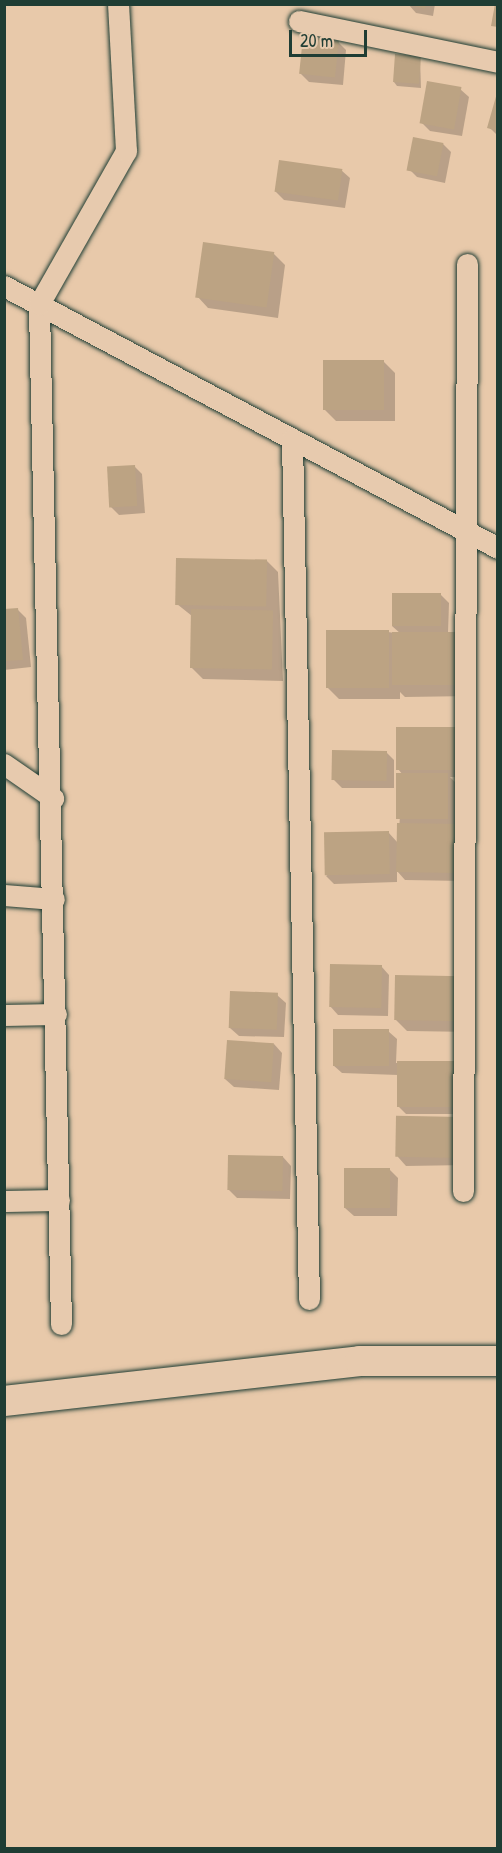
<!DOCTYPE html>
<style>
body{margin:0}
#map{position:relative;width:502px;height:1853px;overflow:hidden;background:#e8c9aa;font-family:"Patrick Hand",sans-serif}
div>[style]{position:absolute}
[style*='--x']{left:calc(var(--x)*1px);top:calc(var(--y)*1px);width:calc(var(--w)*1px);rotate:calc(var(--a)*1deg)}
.shadow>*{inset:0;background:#0003}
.building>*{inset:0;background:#bca383;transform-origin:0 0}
.roads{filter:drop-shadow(0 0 2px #1f3d34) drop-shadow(0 0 2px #1f3d34)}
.street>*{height:21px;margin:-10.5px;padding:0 10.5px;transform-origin:10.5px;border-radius:10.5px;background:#e7caae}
.secondary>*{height:30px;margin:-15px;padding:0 15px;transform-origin:15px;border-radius:15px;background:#e7caae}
span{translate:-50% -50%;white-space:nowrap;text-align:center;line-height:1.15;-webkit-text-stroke:4.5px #e7caae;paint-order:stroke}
.frame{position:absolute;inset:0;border:6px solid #1f3d34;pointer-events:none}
.scale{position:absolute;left:289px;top:30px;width:78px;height:27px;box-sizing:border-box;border:3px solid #1f3d34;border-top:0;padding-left:8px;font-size:18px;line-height:21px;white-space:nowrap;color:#1f3d34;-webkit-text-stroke:4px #e7caae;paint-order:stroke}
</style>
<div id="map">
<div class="shadow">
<i style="clip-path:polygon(408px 4px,435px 4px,433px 16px,416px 13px)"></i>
<i style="clip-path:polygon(338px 42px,346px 50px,343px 85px,309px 82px,300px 73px)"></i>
<i style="clip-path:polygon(420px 58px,421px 88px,397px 86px,394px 82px)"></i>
<i style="clip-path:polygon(460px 89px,469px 97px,462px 136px,430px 131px,422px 123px)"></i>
<i style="clip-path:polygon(498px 96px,498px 136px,489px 127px)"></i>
<i style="clip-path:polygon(443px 144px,451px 152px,445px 183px,417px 177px,409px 169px)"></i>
<i style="clip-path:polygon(341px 170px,350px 178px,345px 208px,284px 200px,276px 192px)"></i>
<i style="clip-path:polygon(274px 254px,285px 265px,278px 318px,208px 308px,197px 296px)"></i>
<i style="clip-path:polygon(383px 361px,395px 373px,395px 421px,336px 421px,325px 410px)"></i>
<i style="clip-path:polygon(134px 466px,142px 474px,145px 513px,119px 515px,111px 507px)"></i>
<i style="clip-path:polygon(266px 560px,278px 572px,283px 681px,203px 679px,191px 667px,192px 616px,177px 604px)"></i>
<i style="clip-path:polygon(441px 595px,449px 603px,448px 634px,473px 696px,405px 697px,400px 692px,400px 699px,339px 699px,327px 687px,388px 632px,401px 634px,392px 626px)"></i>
<i style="clip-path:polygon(17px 609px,26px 618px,31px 667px,4px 670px,4px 611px)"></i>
<i style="clip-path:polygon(454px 729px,462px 777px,450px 777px,456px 783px,463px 881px,405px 880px,397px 871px,397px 882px,334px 884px,326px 876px,388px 832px,398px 843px,403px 775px,398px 769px)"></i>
<i style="clip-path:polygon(386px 752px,394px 760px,394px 788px,342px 788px,334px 780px)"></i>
<i style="clip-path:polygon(381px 966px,389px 975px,388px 1016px,338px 1015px,330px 1006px)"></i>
<i style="clip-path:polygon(463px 978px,475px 989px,474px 1032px,407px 1031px,395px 1019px)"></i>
<i style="clip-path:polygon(277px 995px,286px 1003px,284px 1037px,239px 1036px,230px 1028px)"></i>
<i style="clip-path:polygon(388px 1031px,397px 1039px,396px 1063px,459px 1062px,468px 1114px,406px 1114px,398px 1106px,398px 1075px,342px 1073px,333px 1065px)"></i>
<i style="clip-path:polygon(274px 1044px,282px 1053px,279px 1090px,234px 1087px,225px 1079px)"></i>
<i style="clip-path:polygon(398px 1119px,468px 1165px,406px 1166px,398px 1157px)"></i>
<i style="clip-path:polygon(283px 1157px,291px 1166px,290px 1199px,237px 1198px,229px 1190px)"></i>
<i style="clip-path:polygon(389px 1169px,398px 1178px,397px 1216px,354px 1216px,345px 1208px)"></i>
</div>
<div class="building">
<i style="clip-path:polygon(408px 4px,426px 4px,425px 9px)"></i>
<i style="clip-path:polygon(495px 4px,498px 4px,498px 27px,491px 26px)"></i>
<i style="left:303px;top:37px;width:36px;height:37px;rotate:6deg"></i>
<i style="left:395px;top:54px;width:26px;height:28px;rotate:4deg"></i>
<i style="left:427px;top:81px;width:35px;height:43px;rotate:10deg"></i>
<i style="clip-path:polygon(497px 93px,498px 93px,498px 131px,487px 128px)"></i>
<i style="left:413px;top:137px;width:31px;height:34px;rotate:11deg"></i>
<i style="left:279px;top:160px;width:64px;height:32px;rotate:8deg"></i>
<i style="left:203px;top:242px;width:72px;height:56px;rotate:8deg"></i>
<i style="left:323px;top:360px;width:61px;height:50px"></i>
<i style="left:135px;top:465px;width:41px;height:28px;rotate:87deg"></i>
<i style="left:176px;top:558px;width:91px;height:47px;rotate:1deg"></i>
<i style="left:392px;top:593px;width:49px;height:33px"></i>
<i style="clip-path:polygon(18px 608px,23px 660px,4px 661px,4px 609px)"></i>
<i style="left:191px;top:609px;width:82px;height:59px;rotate:1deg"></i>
<i style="left:326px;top:630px;width:63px;height:58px"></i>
<i style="left:461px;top:632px;width:53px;height:69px;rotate:90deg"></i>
<i style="left:396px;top:727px;width:59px;height:43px"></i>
<i style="left:332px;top:750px;width:55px;height:30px;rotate:1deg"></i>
<i style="left:396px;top:773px;width:52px;height:46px"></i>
<i style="left:397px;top:823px;width:61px;height:49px;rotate:1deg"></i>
<i style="left:389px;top:831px;width:43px;height:65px;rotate:89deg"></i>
<i style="left:330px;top:964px;width:52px;height:43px;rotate:1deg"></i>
<i style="left:395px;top:975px;width:69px;height:45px;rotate:1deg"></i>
<i style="left:230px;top:991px;width:48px;height:37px;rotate:2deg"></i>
<i style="left:333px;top:1029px;width:56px;height:37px"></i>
<i style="left:227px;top:1040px;width:47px;height:39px;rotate:4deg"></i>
<i style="left:397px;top:1061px;width:63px;height:46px"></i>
<i style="left:461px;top:1117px;width:41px;height:65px;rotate:91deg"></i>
<i style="left:228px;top:1155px;width:55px;height:35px;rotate:1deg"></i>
<i style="left:344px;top:1168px;width:46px;height:40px"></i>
</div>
<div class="roads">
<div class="street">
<i style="--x:299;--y:21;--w:203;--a:11.6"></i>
<i style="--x:4;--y:286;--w:559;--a:27.94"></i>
<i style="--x:292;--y:439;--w:860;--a:88.87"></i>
<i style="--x:4;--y:764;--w:60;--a:34.8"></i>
<i style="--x:4;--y:895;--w:50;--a:4.6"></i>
<i style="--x:4;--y:1015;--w:52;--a:-1.1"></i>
<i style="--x:463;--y:1191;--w:927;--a:-89.75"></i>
<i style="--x:4;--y:1201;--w:55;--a:-1"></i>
<i style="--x:61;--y:1324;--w:1020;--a:-91.24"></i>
<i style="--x:39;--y:304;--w:176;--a:-60.4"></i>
<i style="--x:126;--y:151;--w:147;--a:-93.1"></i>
</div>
<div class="secondary">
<i style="--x:4;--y:1401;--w:358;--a:-6.4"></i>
<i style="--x:360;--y:1361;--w:138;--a:0"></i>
</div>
</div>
<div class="frame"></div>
<div class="scale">20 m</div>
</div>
